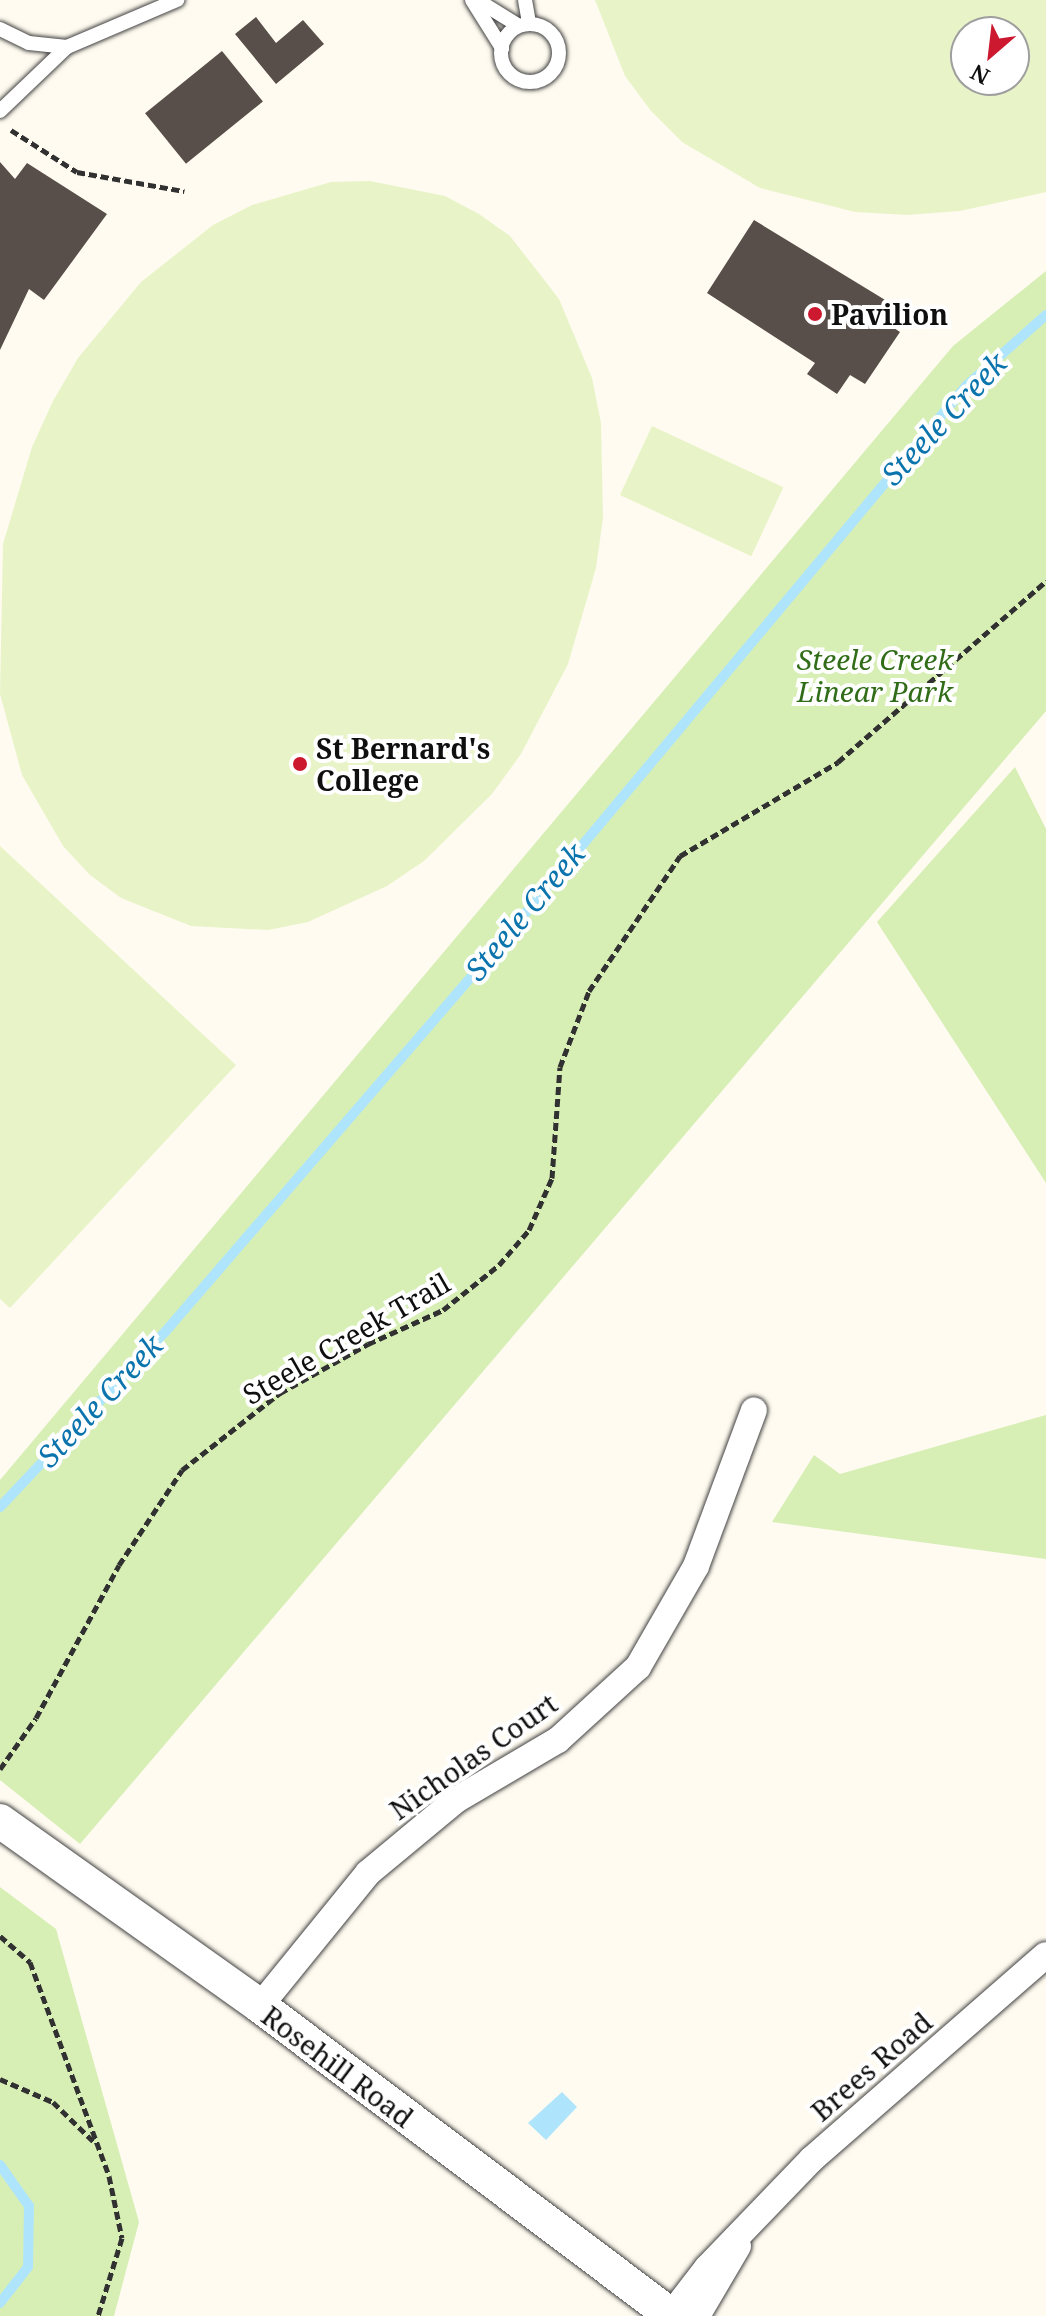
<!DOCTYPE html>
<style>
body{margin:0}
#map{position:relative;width:1046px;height:2316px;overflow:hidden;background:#fffbf0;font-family:"Noto Serif",serif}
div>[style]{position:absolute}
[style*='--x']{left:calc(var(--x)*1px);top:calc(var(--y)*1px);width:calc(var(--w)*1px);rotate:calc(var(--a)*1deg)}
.green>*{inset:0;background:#d7eeb5}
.pitch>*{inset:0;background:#e8f4c8;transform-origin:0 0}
.water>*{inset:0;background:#afe5fc}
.stream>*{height:10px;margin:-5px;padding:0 5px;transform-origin:5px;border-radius:5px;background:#afe5fc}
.building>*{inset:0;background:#584e4a;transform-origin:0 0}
.path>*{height:5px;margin-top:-2.5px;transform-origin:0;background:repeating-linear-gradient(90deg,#313131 0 8px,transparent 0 12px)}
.roads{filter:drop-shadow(0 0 2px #424242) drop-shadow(0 0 2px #424242)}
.service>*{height:14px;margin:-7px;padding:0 7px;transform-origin:7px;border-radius:7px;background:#fff}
.service>.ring{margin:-7px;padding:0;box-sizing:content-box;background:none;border:14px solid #fff;border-radius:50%}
.minor>*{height:26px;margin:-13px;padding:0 13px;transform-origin:13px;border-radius:13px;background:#fff}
.tertiary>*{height:34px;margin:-17px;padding:0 17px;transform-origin:17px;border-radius:17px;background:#fff}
.dots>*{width:22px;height:22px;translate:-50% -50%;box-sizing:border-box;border:4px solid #fff;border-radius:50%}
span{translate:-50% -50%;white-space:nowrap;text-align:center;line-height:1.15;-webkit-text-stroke:8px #fff;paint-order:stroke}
.poi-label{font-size:28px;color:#0f0f0f;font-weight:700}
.left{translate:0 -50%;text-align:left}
.park-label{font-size:28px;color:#316d18;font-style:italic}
.street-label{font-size:28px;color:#0f0f0f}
.water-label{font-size:30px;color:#0b74ad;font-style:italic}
.north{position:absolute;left:950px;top:16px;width:80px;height:80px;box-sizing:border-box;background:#fff;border:2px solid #9f9f9f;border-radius:50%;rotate:208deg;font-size:22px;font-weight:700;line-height:32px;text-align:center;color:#0f0f0f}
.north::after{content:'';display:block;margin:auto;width:28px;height:36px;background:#cc1930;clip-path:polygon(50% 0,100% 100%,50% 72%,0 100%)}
</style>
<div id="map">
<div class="green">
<i style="clip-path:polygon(1046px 271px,1046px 711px,80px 1844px,0 1780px,0 1480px,953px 346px)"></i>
<i style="clip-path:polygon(1015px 767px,1046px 829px,1046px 1183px,877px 922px)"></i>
<i style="clip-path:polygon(1046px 1415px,1046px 1559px,772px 1522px,814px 1455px,840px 1474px)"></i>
<i style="clip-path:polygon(0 1887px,56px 1929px,139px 2222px,114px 2316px,0 2316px)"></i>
</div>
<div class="pitch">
<i style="clip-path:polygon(evenodd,595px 0,1046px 0,1046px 192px,960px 211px,907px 215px,855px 212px,760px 188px,682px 142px,651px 111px,625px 76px,595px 0,966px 32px,1014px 32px,1014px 80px,966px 80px,966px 32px)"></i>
<i style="clip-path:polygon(370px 181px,445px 196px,479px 214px,510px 236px,559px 299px,592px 378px,601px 423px,603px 518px,596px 568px,568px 664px,521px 754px,492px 794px,424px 861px,387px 886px,308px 922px,268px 930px,191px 926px,121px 898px,90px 875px,63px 846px,22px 775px,0 694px,3px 544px,32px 447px,53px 401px,78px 358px,141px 282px,213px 225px,252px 205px,331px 182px)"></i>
<i style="left:652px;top:426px;width:145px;height:76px;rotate:25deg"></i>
<i style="clip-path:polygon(0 846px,236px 1065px,10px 1308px,0 1299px)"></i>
</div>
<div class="water">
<i style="clip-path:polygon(562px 2092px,577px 2107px,546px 2140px,528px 2123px)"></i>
</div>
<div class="stream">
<i style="--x:0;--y:1507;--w:241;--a:-46.7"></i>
<i style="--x:165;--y:1332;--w:518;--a:-49.23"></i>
<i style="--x:503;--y:940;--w:722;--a:-50.11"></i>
<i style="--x:966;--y:386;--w:107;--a:-41.6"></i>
<i style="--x:0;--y:2165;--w:50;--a:54.7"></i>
<i style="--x:29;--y:2206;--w:61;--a:90.9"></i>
<i style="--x:28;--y:2267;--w:46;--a:127.9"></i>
</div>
<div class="building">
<i style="clip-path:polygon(256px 17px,276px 43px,303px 20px,324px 44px,276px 84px,235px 34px)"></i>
<i style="left:222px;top:51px;width:65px;height:99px;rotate:51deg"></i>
<i style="clip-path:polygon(0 162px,15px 179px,27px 163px,107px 214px,44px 300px,29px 289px,0 350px)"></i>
<i style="clip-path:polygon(754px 220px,895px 306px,885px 322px,900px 332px,865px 384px,850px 375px,837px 394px,807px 374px,815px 363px,707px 293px)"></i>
</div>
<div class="path">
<i style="--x:11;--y:130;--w:78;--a:32.5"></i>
<i style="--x:77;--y:172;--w:109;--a:10.1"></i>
<i style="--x:0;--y:1769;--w:62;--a:-54.8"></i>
<i style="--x:36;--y:1718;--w:174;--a:-61.5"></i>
<i style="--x:119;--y:1565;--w:114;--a:-56.4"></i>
<i style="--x:182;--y:1470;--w:125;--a:-38.2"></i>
<i style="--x:280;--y:1393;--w:101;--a:-29.1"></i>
<i style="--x:368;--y:1344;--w:82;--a:-24.4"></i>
<i style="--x:443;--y:1310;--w:72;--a:-38.8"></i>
<i style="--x:499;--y:1265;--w:46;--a:-49.4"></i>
<i style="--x:529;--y:1230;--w:57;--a:-66.1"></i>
<i style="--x:552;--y:1178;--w:111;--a:-85.9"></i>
<i style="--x:560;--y:1067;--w:81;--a:-69.1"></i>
<i style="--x:589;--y:991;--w:163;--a:-56"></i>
<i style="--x:680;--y:856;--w:184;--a:-30.7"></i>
<i style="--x:838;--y:762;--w:276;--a:-41"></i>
<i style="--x:0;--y:1936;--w:40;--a:41"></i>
<i style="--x:30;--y:1962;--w:228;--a:69.7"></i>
<i style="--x:109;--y:2176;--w:63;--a:78.2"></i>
<i style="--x:122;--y:2238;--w:82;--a:107.1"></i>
<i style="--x:0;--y:2079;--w:58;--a:23.5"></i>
<i style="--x:53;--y:2102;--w:57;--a:44.3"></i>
</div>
<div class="roads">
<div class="service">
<i style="--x:472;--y:0;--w:57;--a:58"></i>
<i style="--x:477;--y:0;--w:46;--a:31.6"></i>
<i style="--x:525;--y:0;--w:22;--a:80"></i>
<i class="ring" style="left:501px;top:24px;width:44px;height:44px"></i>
<i style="--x:0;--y:29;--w:32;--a:26"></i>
<i style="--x:29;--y:43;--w:38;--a:6"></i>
<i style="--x:67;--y:47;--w:120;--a:-23.1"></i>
<i style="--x:0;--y:111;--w:93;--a:-43.7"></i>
</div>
<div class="minor">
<i style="--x:260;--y:2006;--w:171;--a:-50.9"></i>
<i style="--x:368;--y:1873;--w:114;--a:-39.7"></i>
<i style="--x:456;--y:1800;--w:118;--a:-30.5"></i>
<i style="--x:558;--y:1740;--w:108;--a:-42.4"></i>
<i style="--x:638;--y:1667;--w:116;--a:-60.1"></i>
<i style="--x:696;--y:1566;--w:166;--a:-69.6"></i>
<i style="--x:670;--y:2316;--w:61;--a:-52.4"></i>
<i style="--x:707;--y:2268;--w:151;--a:-46.1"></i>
<i style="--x:812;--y:2159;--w:310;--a:-41.1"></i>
<i style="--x:697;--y:2316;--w:81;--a:-59.6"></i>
</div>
<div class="tertiary">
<i style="--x:0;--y:1821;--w:319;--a:35.4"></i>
<i style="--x:260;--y:2006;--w:516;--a:36.96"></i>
</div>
</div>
<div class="dots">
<i style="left:815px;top:314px;background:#cc1930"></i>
<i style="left:300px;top:764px;background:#cc1930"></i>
</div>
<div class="poi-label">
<span class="left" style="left:831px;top:314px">Pavilion</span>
<span class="left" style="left:316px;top:764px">St Bernard's<br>College</span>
</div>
<div class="park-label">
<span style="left:875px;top:675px">Steele Creek<br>Linear Park</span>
</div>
<div class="street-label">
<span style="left:346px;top:1338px;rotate:-30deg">Steele Creek Trail</span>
<span style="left:473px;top:1756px;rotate:-35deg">Nicholas Court</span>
<span style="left:338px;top:2066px;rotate:37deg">Rosehill Road</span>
<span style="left:871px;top:2066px;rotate:-41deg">Brees Road</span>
</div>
<div class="water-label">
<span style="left:944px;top:419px;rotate:-47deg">Steele Creek</span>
<span style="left:525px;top:912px;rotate:-50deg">Steele Creek</span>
<span style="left:100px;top:1401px;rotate:-47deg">Steele Creek</span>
</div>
<div class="north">N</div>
</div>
